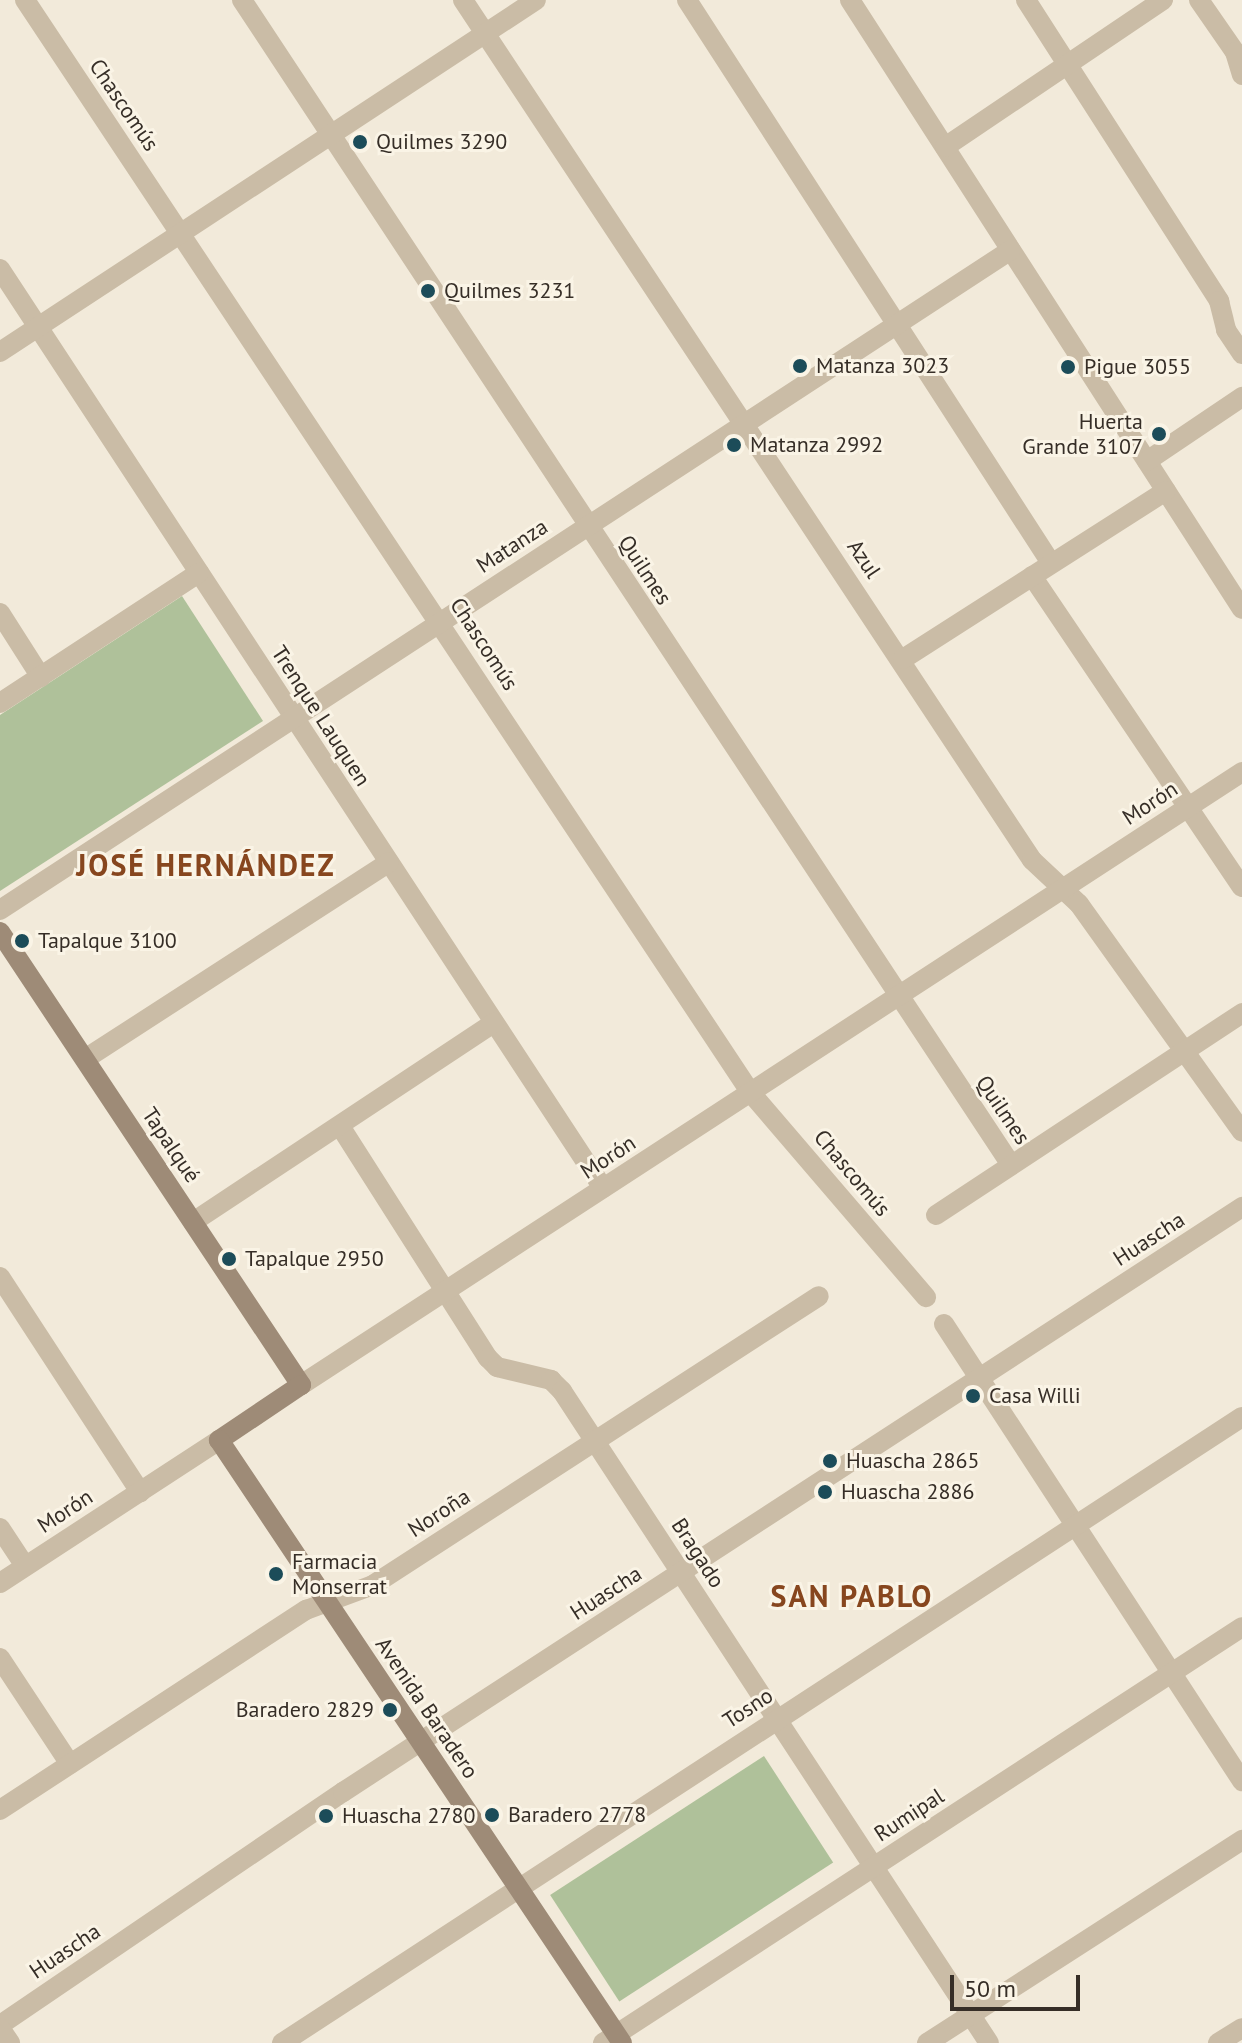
<!DOCTYPE html>
<meta charset="utf-8">
<style>
body{margin:0}
#map{position:relative;width:1242px;height:2043px;overflow:hidden;background:#f2eada;font-family:"PT Sans",sans-serif}
div>[style]{position:absolute}
[style*='--x']{left:calc(var(--x)*1px);top:calc(var(--y)*1px);width:calc(var(--w)*1px);rotate:calc(var(--a)*1deg)}
.green>*{inset:0;background:#afc19a;transform-origin:0 0}
.street>*{height:20px;margin:-10px;padding:0 10px;transform-origin:10px;border-radius:10px;background:#cabca6}
.secondary>*{height:20px;margin:-10px;padding:0 10px;transform-origin:10px;border-radius:10px;background:#9e8b77}
.dots>*{width:22px;height:22px;translate:-50% -50%;box-sizing:border-box;border:4px solid #faf4e6;border-radius:50%}
span{translate:-50% -50%;white-space:nowrap;text-align:center;line-height:1.15;-webkit-text-stroke:6px #faf4e6;paint-order:stroke}
.street-label{font-size:22px;color:#362e27}
.poi-label{font-size:22px;color:#362e27}
.left{translate:0 -50%;text-align:left}
.right{translate:-100% -50%;text-align:right}
.district-label{font-size:30px;color:#87461e;font-weight:700;letter-spacing:2px}
.scale{position:absolute;left:950px;top:1975px;width:130px;height:36px;box-sizing:border-box;border:4px solid #362e27;border-top:0;padding-left:10px;font-size:24px;line-height:28px;white-space:nowrap;color:#362e27;-webkit-text-stroke:6px #faf4e6;paint-order:stroke}
</style>
<div id="map">
<div class="green">
<i style="clip-path:polygon(182px 596px,263px 721px,0 891px,0 715px)"></i>
<i style="left:764px;top:1756px;width:127px;height:255px;rotate:57deg"></i>
</div>
<div class="street">
<i style="--x:25;--y:0;--w:1312;--a:56.41"></i>
<i style="--x:751;--y:1093;--w:269;--a:49.4"></i>
<i style="--x:242;--y:0;--w:1396;--a:56.57"></i>
<i style="--x:463;--y:0;--w:1031;--a:56.51"></i>
<i style="--x:1032;--y:860;--w:64;--a:43.1"></i>
<i style="--x:1079;--y:904;--w:280;--a:54.4"></i>
<i style="--x:687;--y:0;--w:670;--a:57.12"></i>
<i style="--x:850;--y:0;--w:724;--a:57.23"></i>
<i style="--x:1026;--y:0;--w:358;--a:57.3"></i>
<i style="--x:1219;--y:301;--w:30;--a:76"></i>
<i style="--x:1226;--y:330;--w:29;--a:56"></i>
<i style="--x:1199;--y:0;--w:63;--a:55.3"></i>
<i style="--x:1235;--y:52;--w:24;--a:73"></i>
<i style="--x:945;--y:147;--w:263;--a:-34"></i>
<i style="--x:0;--y:269;--w:1099;--a:56.73"></i>
<i style="--x:0;--y:352;--w:641;--a:-33.29"></i>
<i style="--x:1147;--y:461;--w:115;--a:-34"></i>
<i style="--x:1032;--y:576;--w:375;--a:56"></i>
<i style="--x:0;--y:613;--w:76;--a:57.4"></i>
<i style="--x:903;--y:659;--w:312;--a:-32.6"></i>
<i style="--x:0;--y:703;--w:238;--a:-33.2"></i>
<i style="--x:0;--y:910;--w:1207;--a:-33.14"></i>
<i style="--x:85;--y:1059;--w:362;--a:-32.9"></i>
<i style="--x:340;--y:1126;--w:275;--a:57.5"></i>
<i style="--x:488;--y:1358;--w:13;--a:45"></i>
<i style="--x:497;--y:1367;--w:56;--a:13.5"></i>
<i style="--x:551;--y:1380;--w:16;--a:45"></i>
<i style="--x:562;--y:1391;--w:779;--a:56.78"></i>
<i style="--x:936;--y:1215;--w:367;--a:-33.4"></i>
<i style="--x:193;--y:1222;--w:361;--a:-33.5"></i>
<i style="--x:0;--y:1277;--w:257;--a:56.9"></i>
<i style="--x:944;--y:1324;--w:546;--a:56.89"></i>
<i style="--x:301;--y:1385;--w:1123;--a:-33.08"></i>
<i style="--x:0;--y:1528;--w:45;--a:56.7"></i>
<i style="--x:0;--y:1583;--w:262;--a:-33.1"></i>
<i style="--x:0;--y:1658;--w:127;--a:56.6"></i>
<i style="--x:0;--y:1810;--w:366;--a:-33.2"></i>
<i style="--x:306;--y:1610;--w:72;--a:-20.5"></i>
<i style="--x:373;--y:1585;--w:531;--a:-32.94"></i>
<i style="--x:0;--y:2025;--w:415;--a:-34.2"></i>
<i style="--x:343;--y:1792;--w:1073;--a:-33.05"></i>
<i style="--x:0;--y:2028;--w:18;--a:56"></i>
<i style="--x:282;--y:2043;--w:1146;--a:-33.11"></i>
<i style="--x:603;--y:2043;--w:762;--a:-33.06"></i>
<i style="--x:927;--y:2043;--w:375;--a:-32.8"></i>
<i style="--x:1218;--y:2043;--w:28;--a:-32"></i>
</div>
<div class="secondary">
<i style="--x:0;--y:932;--w:544;--a:56.4"></i>
<i style="--x:301;--y:1385;--w:99;--a:146.1"></i>
<i style="--x:219;--y:1440;--w:725;--a:56.24"></i>
</div>
<div class="dots">
<i style="left:360px;top:142px;background:#1c4c59"></i>
<i style="left:428px;top:291px;background:#1c4c59"></i>
<i style="left:800px;top:366px;background:#1c4c59"></i>
<i style="left:1068px;top:367px;background:#1c4c59"></i>
<i style="left:1159px;top:434px;background:#1c4c59"></i>
<i style="left:734px;top:445px;background:#1c4c59"></i>
<i style="left:22px;top:941px;background:#1c4c59"></i>
<i style="left:229px;top:1259px;background:#1c4c59"></i>
<i style="left:973px;top:1396px;background:#1c4c59"></i>
<i style="left:830px;top:1461px;background:#1c4c59"></i>
<i style="left:825px;top:1492px;background:#1c4c59"></i>
<i style="left:276px;top:1574px;background:#1c4c59"></i>
<i style="left:390px;top:1710px;background:#1c4c59"></i>
<i style="left:492px;top:1815px;background:#1c4c59"></i>
<i style="left:326px;top:1816px;background:#1c4c59"></i>
</div>
<div class="street-label">
<span style="left:124px;top:105px;rotate:56deg">Chascomús</span>
<span style="left:512px;top:546px;rotate:-33deg">Matanza</span>
<span style="left:864px;top:559px;rotate:56deg">Azul</span>
<span style="left:645px;top:570px;rotate:57deg">Quilmes</span>
<span style="left:484px;top:644px;rotate:57deg">Chascomús</span>
<span style="left:321px;top:716px;rotate:57deg">Trenque Lauquen</span>
<span style="left:1150px;top:803px;rotate:-33deg">Morón</span>
<span style="left:1003px;top:1110px;rotate:56deg">Quilmes</span>
<span style="left:171px;top:1145px;rotate:56deg">Tapalqué</span>
<span style="left:608px;top:1157px;rotate:-33deg">Morón</span>
<span style="left:852px;top:1173px;rotate:50deg">Chascomús</span>
<span style="left:1149px;top:1239px;rotate:-33deg">Huascha</span>
<span style="left:65px;top:1511px;rotate:-33deg">Morón</span>
<span style="left:439px;top:1513px;rotate:-33deg">Noroña</span>
<span style="left:698px;top:1553px;rotate:57deg">Bragado</span>
<span style="left:606px;top:1593px;rotate:-33deg">Huascha</span>
<span style="left:427px;top:1708px;rotate:56deg">Avenida Baradero</span>
<span style="left:748px;top:1708px;rotate:-33deg">Tosno</span>
<span style="left:909px;top:1815px;rotate:-33deg">Rumipal</span>
<span style="left:65px;top:1951px;rotate:-34deg">Huascha</span>
</div>
<div class="poi-label">
<span class="left" style="left:376px;top:142px">Quilmes 3290</span>
<span class="left" style="left:444px;top:291px">Quilmes 3231</span>
<span class="left" style="left:816px;top:366px">Matanza 3023</span>
<span class="left" style="left:1084px;top:367px">Pigue 3055</span>
<span class="right" style="left:1143px;top:434px">Huerta<br>Grande 3107</span>
<span class="left" style="left:750px;top:445px">Matanza 2992</span>
<span class="left" style="left:38px;top:941px">Tapalque 3100</span>
<span class="left" style="left:245px;top:1259px">Tapalque 2950</span>
<span class="left" style="left:989px;top:1396px">Casa Willi</span>
<span class="left" style="left:846px;top:1461px">Huascha 2865</span>
<span class="left" style="left:841px;top:1492px">Huascha 2886</span>
<span class="left" style="left:292px;top:1574px">Farmacia<br>Monserrat</span>
<span class="right" style="left:374px;top:1710px">Baradero 2829</span>
<span class="left" style="left:508px;top:1815px">Baradero 2778</span>
<span class="left" style="left:342px;top:1816px">Huascha 2780</span>
</div>
<div class="district-label">
<span style="left:206px;top:865px">JOSÉ HERNÁNDEZ</span>
<span style="left:852px;top:1596px">SAN PABLO</span>
</div>
<div class="scale">50 m</div>
</div>
